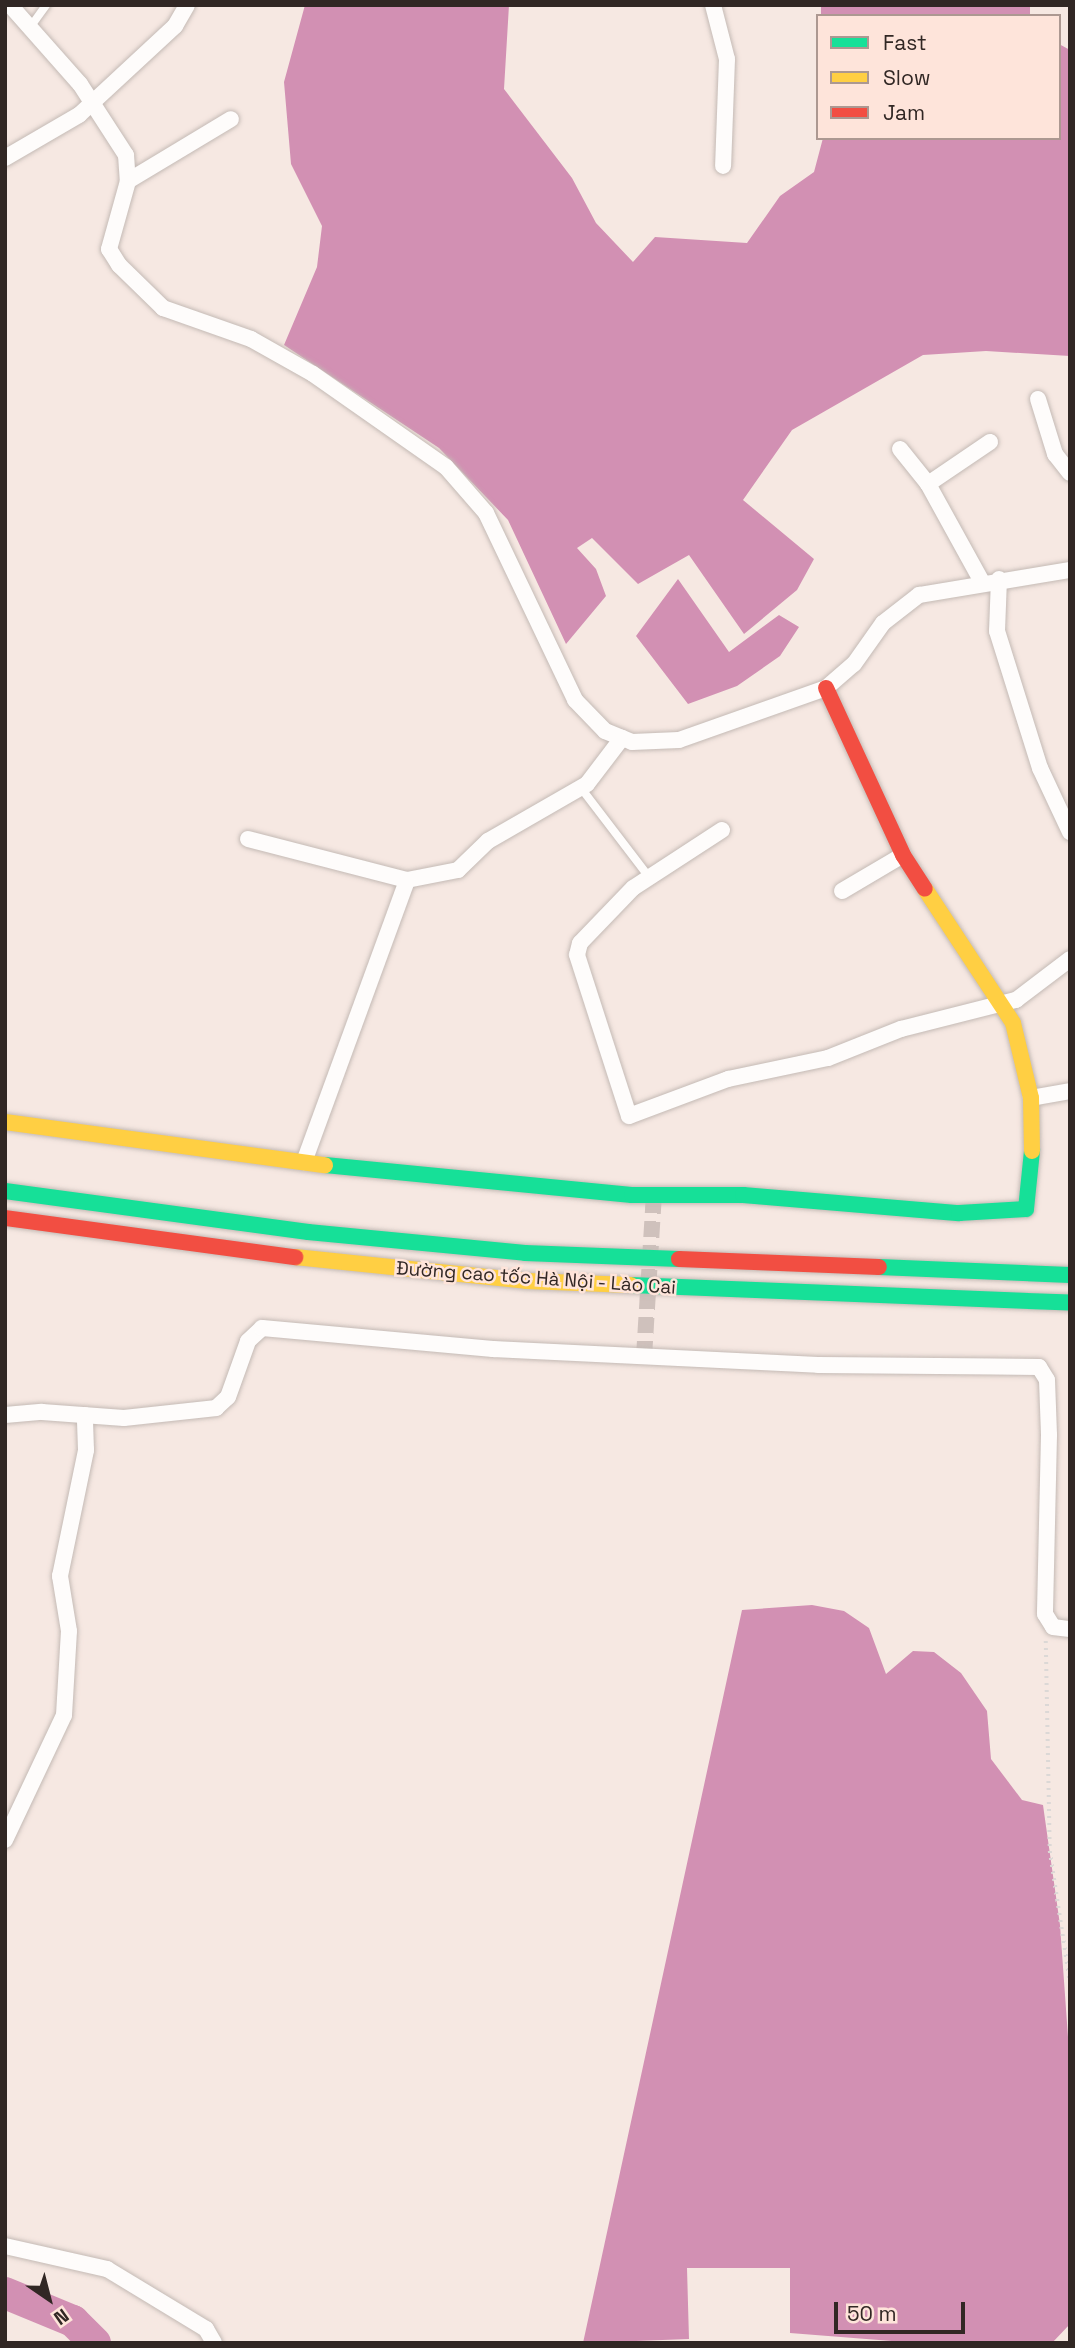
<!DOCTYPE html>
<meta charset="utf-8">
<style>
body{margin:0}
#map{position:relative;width:1075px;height:2348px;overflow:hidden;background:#f6e8e2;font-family:"Space Grotesk",sans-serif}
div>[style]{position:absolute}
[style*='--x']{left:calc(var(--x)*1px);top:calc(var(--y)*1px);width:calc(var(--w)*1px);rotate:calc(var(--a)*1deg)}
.water>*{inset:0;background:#d290b3;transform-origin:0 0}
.river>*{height:32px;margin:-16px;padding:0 16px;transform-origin:16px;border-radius:16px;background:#d290b3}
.street-tunnel>*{height:16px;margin-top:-8px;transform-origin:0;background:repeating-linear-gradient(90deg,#cfc1bc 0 16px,transparent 0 24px)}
.path>*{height:3.5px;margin-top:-1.75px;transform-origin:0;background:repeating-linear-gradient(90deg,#dcd8d6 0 2px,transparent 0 7px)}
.roads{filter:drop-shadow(0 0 2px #c4bab5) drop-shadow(0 0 2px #c4bab5)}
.lane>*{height:8px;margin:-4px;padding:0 4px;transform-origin:4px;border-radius:4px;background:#fefcfb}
.street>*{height:16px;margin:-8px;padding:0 8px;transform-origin:8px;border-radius:8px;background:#fefcfb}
.fast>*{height:16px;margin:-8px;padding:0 8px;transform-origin:8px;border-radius:8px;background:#16e098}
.slow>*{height:16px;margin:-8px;padding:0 8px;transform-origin:8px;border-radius:8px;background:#ffcf43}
.jam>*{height:16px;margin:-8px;padding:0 8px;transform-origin:8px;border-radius:8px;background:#f24e42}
span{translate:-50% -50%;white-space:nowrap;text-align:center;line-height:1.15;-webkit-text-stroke:5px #fee4da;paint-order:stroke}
.street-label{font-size:19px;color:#312724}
.frame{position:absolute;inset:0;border:7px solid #312724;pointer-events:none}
.legend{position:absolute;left:816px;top:14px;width:245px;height:126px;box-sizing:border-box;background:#fee4da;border:2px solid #ac9891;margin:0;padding:9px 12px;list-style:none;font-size:21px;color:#312724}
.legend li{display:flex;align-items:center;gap:14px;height:35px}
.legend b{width:35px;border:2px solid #ac9891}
.north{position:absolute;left:14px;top:2264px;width:70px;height:70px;-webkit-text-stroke:5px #fee4da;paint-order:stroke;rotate:145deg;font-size:19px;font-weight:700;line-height:28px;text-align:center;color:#312724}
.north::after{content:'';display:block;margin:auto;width:24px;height:32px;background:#312724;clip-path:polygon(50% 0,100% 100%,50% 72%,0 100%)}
.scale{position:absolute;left:834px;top:2302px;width:131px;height:32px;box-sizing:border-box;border:4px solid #312724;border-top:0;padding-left:9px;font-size:21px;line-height:24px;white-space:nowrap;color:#312724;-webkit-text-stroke:5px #fee4da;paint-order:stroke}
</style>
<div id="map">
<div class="water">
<i style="clip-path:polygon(305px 5px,509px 5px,504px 89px,572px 178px,596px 223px,633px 262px,655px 237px,747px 243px,780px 196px,814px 172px,823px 138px,1059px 138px,1059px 44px,1070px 50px,1070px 356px,986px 351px,923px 355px,792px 430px,743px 500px,814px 559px,797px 590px,744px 634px,689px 555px,638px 584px,592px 538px,577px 548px,596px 569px,606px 596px,566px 644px,508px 520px,439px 448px,284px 345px,317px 267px,322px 226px,291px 164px,284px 82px)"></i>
<i style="left:821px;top:5px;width:209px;height:11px"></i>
<i style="clip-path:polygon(678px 579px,729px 652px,779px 615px,799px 627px,780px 656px,737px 686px,688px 704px,636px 636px)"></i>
<i style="clip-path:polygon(812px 1605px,844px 1611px,869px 1628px,886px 1674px,913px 1651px,934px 1652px,961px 1673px,987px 1711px,991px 1759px,1022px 1800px,1043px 1805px,1060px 1925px,1070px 2065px,1070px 2324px,1052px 2343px,917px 2343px,790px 2333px,790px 2268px,687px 2268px,689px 2339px,583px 2343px,742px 1610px)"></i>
</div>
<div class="river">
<i style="--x:5;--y:2293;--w:74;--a:22.4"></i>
<i style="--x:73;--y:2321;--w:31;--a:45"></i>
</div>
<div class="street-tunnel">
<i style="--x:644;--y:1357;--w:162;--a:-86.5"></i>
</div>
<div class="path">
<i style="--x:1046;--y:1641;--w:210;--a:88.9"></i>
<i style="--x:1050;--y:1851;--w:132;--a:81.3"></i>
</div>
<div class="roads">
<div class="lane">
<i style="--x:31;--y:26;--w:26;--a:-54"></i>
<i style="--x:581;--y:788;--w:112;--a:52.6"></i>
</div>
<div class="street">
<i style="--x:10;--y:5;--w:106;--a:48.5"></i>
<i style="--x:80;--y:84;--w:85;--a:57.1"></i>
<i style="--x:126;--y:155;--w:26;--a:86"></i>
<i style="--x:128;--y:181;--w:71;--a:105.6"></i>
<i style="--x:109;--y:249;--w:19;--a:58"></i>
<i style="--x:119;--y:265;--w:62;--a:44.3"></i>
<i style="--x:163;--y:308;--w:93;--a:19.4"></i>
<i style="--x:251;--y:339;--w:71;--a:29.4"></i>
<i style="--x:313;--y:374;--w:162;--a:35"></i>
<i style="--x:446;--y:467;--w:61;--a:49"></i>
<i style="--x:486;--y:513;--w:207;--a:64.5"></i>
<i style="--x:575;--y:700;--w:43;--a:45.9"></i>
<i style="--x:605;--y:731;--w:29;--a:22"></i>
<i style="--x:632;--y:742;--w:47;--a:-2.4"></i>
<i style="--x:679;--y:740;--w:156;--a:-19.5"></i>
<i style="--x:826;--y:688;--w:37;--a:-41"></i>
<i style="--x:854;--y:664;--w:50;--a:-54.7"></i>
<i style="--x:883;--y:623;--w:46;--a:-37.9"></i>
<i style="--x:919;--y:595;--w:153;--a:-9.4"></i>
<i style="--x:713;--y:5;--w:56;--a:75.5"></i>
<i style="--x:727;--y:59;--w:107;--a:92.1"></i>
<i style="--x:5;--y:158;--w:86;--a:-30.2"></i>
<i style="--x:79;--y:115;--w:131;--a:-42.8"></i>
<i style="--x:175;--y:26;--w:24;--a:-60"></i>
<i style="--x:128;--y:181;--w:120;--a:-31"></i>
<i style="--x:1038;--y:399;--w:58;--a:72.8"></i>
<i style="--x:1055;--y:454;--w:24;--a:52"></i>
<i style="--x:900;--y:449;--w:45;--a:51.3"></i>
<i style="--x:928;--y:484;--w:112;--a:61.1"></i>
<i style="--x:928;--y:484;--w:75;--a:-34.1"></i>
<i style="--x:999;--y:579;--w:52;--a:92.2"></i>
<i style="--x:997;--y:631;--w:144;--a:72.6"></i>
<i style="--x:1040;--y:768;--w:71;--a:64.9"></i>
<i style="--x:722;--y:830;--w:106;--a:146.9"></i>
<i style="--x:633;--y:888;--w:76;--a:133.9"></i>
<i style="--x:580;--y:943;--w:12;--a:104"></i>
<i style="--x:577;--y:955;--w:169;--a:72.1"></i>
<i style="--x:629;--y:1116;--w:106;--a:-20.5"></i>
<i style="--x:728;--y:1079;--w:102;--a:-11.9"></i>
<i style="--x:828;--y:1058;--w:79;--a:-21.7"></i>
<i style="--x:901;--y:1029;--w:119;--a:-14.2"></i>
<i style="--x:1016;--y:1000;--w:68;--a:-37.2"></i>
<i style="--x:248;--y:839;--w:164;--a:14.5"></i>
<i style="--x:407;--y:880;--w:52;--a:-11.1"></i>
<i style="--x:458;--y:870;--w:42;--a:-44"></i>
<i style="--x:488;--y:841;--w:114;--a:-29.9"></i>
<i style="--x:587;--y:784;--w:58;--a:-52.7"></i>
<i style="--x:842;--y:891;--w:71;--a:-30.5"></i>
<i style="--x:1031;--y:1098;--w:40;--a:-10"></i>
<i style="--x:304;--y:1162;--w:300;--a:-69.9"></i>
<i style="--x:5;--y:1415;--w:37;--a:-5"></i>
<i style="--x:42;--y:1412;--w:82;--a:4.2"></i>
<i style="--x:124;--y:1418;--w:93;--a:-6.2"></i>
<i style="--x:216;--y:1408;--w:16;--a:-43"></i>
<i style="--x:228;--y:1397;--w:59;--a:-70.3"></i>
<i style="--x:248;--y:1341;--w:19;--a:-43"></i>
<i style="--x:262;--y:1328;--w:232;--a:5.2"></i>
<i style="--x:493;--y:1349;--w:325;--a:2.8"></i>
<i style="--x:818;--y:1365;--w:221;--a:0.5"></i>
<i style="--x:1039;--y:1367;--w:15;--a:58"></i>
<i style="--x:1047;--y:1380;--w:55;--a:87.9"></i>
<i style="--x:1049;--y:1435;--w:179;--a:91.3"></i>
<i style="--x:1045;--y:1614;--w:15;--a:58"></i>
<i style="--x:1053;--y:1627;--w:17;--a:7"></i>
<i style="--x:5;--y:1840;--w:138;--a:-64.7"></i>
<i style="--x:64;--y:1715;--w:84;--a:-86.6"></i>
<i style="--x:69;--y:1631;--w:56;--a:-99.3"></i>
<i style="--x:60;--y:1576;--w:129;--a:-78.3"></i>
<i style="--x:86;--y:1450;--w:35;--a:-92"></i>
<i style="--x:5;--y:2246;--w:105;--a:12.7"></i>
<i style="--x:107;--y:2269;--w:116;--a:31.2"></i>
<i style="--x:206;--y:2329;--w:16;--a:60"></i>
</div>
<div class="fast">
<i style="--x:325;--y:1165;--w:308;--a:5.6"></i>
<i style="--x:632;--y:1195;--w:111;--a:0"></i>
<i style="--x:743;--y:1195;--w:217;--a:4.8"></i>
<i style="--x:959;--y:1213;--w:67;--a:-3.4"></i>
<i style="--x:1026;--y:1209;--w:58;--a:-84.1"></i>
<i style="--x:5;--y:1191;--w:306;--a:7.7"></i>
<i style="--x:308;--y:1232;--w:218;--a:5.5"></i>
<i style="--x:525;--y:1253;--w:154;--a:2.2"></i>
<i style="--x:879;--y:1267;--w:191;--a:2.4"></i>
<i style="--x:631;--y:1285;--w:439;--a:2.3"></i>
</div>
<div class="slow">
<i style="--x:925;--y:889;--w:160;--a:56.7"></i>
<i style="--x:1013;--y:1023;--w:77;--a:76.5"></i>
<i style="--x:1031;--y:1098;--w:53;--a:88.9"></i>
<i style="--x:5;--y:1122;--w:323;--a:7.7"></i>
<i style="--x:295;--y:1257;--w:232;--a:5.9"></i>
<i style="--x:526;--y:1281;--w:105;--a:2.2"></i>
</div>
<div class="jam">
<i style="--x:826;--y:688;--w:184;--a:65.2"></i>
<i style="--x:903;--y:855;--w:40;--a:57.1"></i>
<i style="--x:5;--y:1218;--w:293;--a:7.7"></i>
<i style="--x:679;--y:1259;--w:200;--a:2.3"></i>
</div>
</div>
<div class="street-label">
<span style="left:536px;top:1278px;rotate:4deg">Đường cao tốc Hà Nội - Lào Cai</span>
</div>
<div class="frame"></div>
<ul class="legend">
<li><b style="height:9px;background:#16e098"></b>Fast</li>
<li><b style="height:9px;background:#ffcf43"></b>Slow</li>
<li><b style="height:9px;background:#f24e42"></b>Jam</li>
</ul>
<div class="north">N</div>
<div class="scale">50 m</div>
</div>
